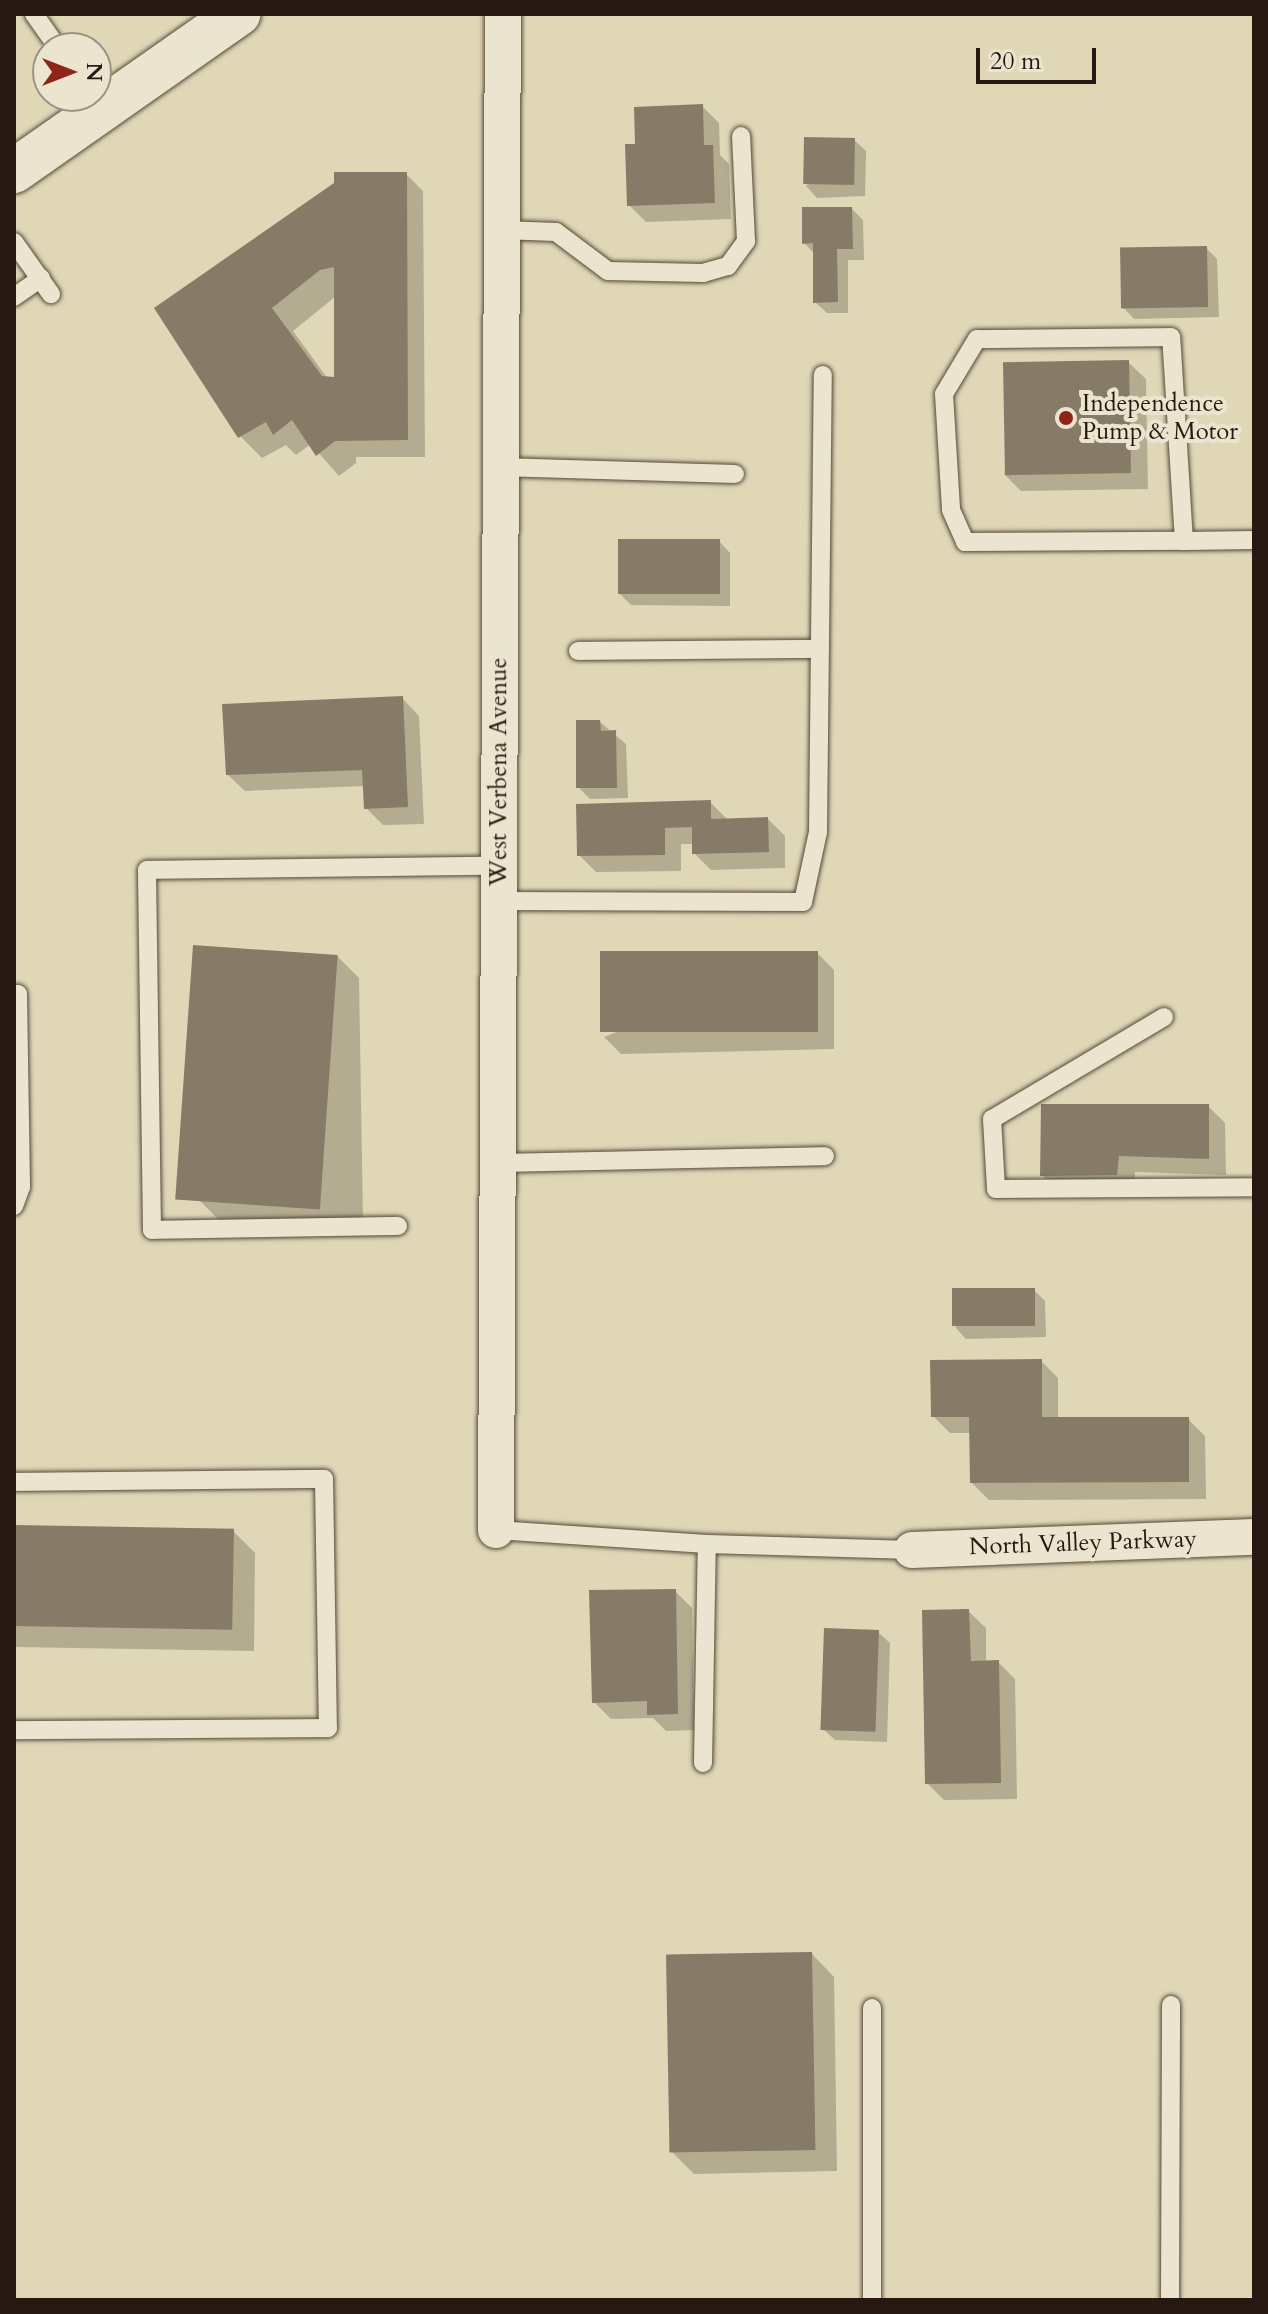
<!DOCTYPE html>
<style>
body{margin:0}
#map{position:relative;width:1268px;height:2314px;overflow:hidden;background:#e0d7b6;font-family:Cardo,serif}
div>[style]{position:absolute}
[style*='--x']{left:calc(var(--x)*1px);top:calc(var(--y)*1px);width:calc(var(--w)*1px);rotate:calc(var(--a)*1deg)}
.shadow>*{inset:0;background:#0003}
.building>*{inset:0;background:#877b67;transform-origin:0 0}
.roads{filter:drop-shadow(0 0 2px #55483a) drop-shadow(0 0 2px #55483a)}
.service>*{height:18px;margin:-9px;padding:0 9px;transform-origin:9px;border-radius:9px;background:#ebe5d0}
.minor>*{height:36px;margin:-18px;padding:0 18px;transform-origin:18px;border-radius:18px;background:#ebe5d0}
.tertiary>*{height:44px;margin:-22px;padding:0 22px;transform-origin:22px;border-radius:22px;background:#ebe5d0}
.dots>*{width:22px;height:22px;translate:-50% -50%;box-sizing:border-box;border:4px solid #ebe5d0;border-radius:50%}
span{translate:-50% -50%;white-space:nowrap;text-align:center;line-height:1.15;-webkit-text-stroke:8px #ebe5d0;paint-order:stroke}
.poi-label{font-size:24px;color:#271811}
.left{translate:0 -50%;text-align:left}
.street-label{font-size:24px;color:#271811}
.frame{position:absolute;inset:0;border:16px solid #271811;pointer-events:none}
.north{position:absolute;left:32px;top:32px;width:80px;height:80px;box-sizing:border-box;background:#ebe5d0;border:2px solid #9d9384;border-radius:50%;rotate:90deg;font-size:22px;font-weight:700;line-height:32px;text-align:center;color:#271811}
.north::after{content:'';display:block;margin:auto;width:28px;height:36px;background:#8f2418;clip-path:polygon(50% 0,100% 100%,50% 72%,0 100%)}
.scale{position:absolute;left:976px;top:48px;width:120px;height:36px;box-sizing:border-box;border:4px solid #271811;border-top:0;padding-left:10px;font-size:24px;line-height:28px;white-space:nowrap;color:#271811;-webkit-text-stroke:6px #ebe5d0;paint-order:stroke}
</style>
<div id="map">
<div class="shadow">
<i style="clip-path:polygon(702px 106px,719px 123px,720px 155px,729px 164px,731px 219px,646px 222px,629px 205px,637px 146px)"></i>
<i style="clip-path:polygon(854px 140px,866px 151px,865px 196px,817px 198px,806px 186px)"></i>
<i style="clip-path:polygon(evenodd,406px 174px,423px 191px,425px 457px,356px 457px,356px 463px,339px 476px,311px 444px,296px 455px,286px 445px,262px 458px,240px 436px,157px 309px,406px 174px,336px 296px,337px 383px,328px 379px,293px 331px,336px 296px)"></i>
<i style="clip-path:polygon(852px 209px,863px 220px,864px 260px,848px 260px,848px 313px,827px 313px,815px 302px,815px 254px,804px 243px)"></i>
<i style="clip-path:polygon(1206px 248px,1217px 259px,1219px 317px,1134px 319px,1123px 307px)"></i>
<i style="clip-path:polygon(1128px 362px,1146px 379px,1148px 489px,1021px 491px,1004px 474px)"></i>
<i style="clip-path:polygon(719px 541px,730px 553px,730px 606px,631px 605px,620px 594px)"></i>
<i style="clip-path:polygon(402px 698px,419px 716px,424px 824px,383px 825px,366px 808px,364px 786px,245px 791px,227px 774px)"></i>
<i style="clip-path:polygon(600px 722px,626px 744px,628px 798px,590px 799px,578px 787px)"></i>
<i style="clip-path:polygon(710px 802px,728px 820px,768px 819px,785px 836px,785px 868px,711px 870px,694px 853px,694px 844px,681px 844px,681px 871px,596px 872px,579px 855px)"></i>
<i style="clip-path:polygon(817px 953px,834px 970px,834px 1049px,621px 1054px,604px 1037px)"></i>
<i style="clip-path:polygon(337px 956px,359px 978px,363px 1222px,220px 1221px,198px 1199px)"></i>
<i style="clip-path:polygon(1208px 1106px,1225px 1123px,1226px 1175px,1135px 1172px,1134px 1191px,1059px 1193px,1042px 1175px)"></i>
<i style="clip-path:polygon(1034px 1290px,1045px 1301px,1046px 1337px,966px 1339px,955px 1327px)"></i>
<i style="clip-path:polygon(1041px 1361px,1058px 1378px,1058px 1419px,1188px 1419px,1205px 1436px,1206px 1499px,989px 1500px,972px 1483px,971px 1433px,950px 1433px,933px 1416px)"></i>
<i style="clip-path:polygon(14px 1527px,233px 1531px,255px 1553px,254px 1651px,16px 1647px)"></i>
<i style="clip-path:polygon(675px 1591px,692px 1608px,694px 1730px,666px 1731px,653px 1718px,611px 1719px,594px 1702px)"></i>
<i style="clip-path:polygon(968px 1611px,986px 1628px,986px 1662px,998px 1662px,1015px 1679px,1017px 1799px,944px 1800px,927px 1783px)"></i>
<i style="clip-path:polygon(878px 1632px,890px 1643px,887px 1742px,835px 1740px,823px 1729px)"></i>
<i style="clip-path:polygon(812px 1954px,834px 1977px,837px 2171px,694px 2174px,672px 2152px)"></i>
</div>
<div class="building">
<i style="clip-path:polygon(703px 104px,704px 145px,713px 145px,715px 203px,627px 206px,625px 144px,635px 144px,634px 107px)"></i>
<i style="left:855px;top:138px;width:47px;height:51px;rotate:91deg"></i>
<i style="clip-path:polygon(evenodd,334px 172px,407px 172px,408px 440px,335px 441px,316px 456px,292px 420px,273px 435px,266px 422px,238px 438px,154px 308px,334px 183px,334px 172px,334px 267px,334px 377px,322px 376px,272px 308px,320px 270px,334px 267px)"></i>
<i style="clip-path:polygon(802px 207px,852px 207px,853px 249px,837px 249px,838px 302px,813px 303px,813px 243px,802px 244px)"></i>
<i style="left:1207px;top:246px;width:61px;height:87px;rotate:89deg"></i>
<i style="left:1129px;top:360px;width:113px;height:126px;rotate:89deg"></i>
<i style="left:618px;top:539px;width:102px;height:55px"></i>
<i style="clip-path:polygon(403px 696px,408px 807px,364px 809px,362px 770px,226px 775px,222px 704px)"></i>
<i style="clip-path:polygon(576px 720px,600px 720px,601px 731px,616px 730px,617px 788px,576px 788px)"></i>
<i style="clip-path:polygon(711px 800px,711px 819px,768px 817px,769px 852px,692px 854px,692px 827px,665px 828px,665px 855px,577px 856px,576px 804px)"></i>
<i style="left:193px;top:945px;width:145px;height:255px;rotate:4deg"></i>
<i style="left:818px;top:951px;width:81px;height:218px;rotate:90deg"></i>
<i style="clip-path:polygon(1041px 1104px,1209px 1104px,1209px 1159px,1119px 1156px,1117px 1175px,1040px 1176px)"></i>
<i style="left:1035px;top:1288px;width:38px;height:83px;rotate:90deg"></i>
<i style="clip-path:polygon(1042px 1359px,1042px 1417px,1189px 1417px,1189px 1482px,970px 1483px,969px 1417px,931px 1417px,930px 1360px)"></i>
<i style="left:14px;top:1525px;width:220px;height:101px;rotate:1deg"></i>
<i style="clip-path:polygon(676px 1589px,678px 1714px,647px 1715px,647px 1701px,592px 1703px,589px 1590px)"></i>
<i style="clip-path:polygon(969px 1609px,971px 1661px,999px 1660px,1001px 1783px,925px 1784px,922px 1610px)"></i>
<i style="left:824px;top:1628px;width:55px;height:102px;rotate:2deg"></i>
<i style="left:812px;top:1952px;width:198px;height:146px;rotate:89deg"></i>
</div>
<div class="roads">
<div class="service">
<i style="--x:34;--y:14;--w:42;--a:54.8"></i>
<i style="--x:502;--y:230;--w:54;--a:2.1"></i>
<i style="--x:556;--y:232;--w:65;--a:36.9"></i>
<i style="--x:608;--y:271;--w:95;--a:1.2"></i>
<i style="--x:703;--y:273;--w:26;--a:-16"></i>
<i style="--x:728;--y:266;--w:31;--a:-54"></i>
<i style="--x:746;--y:241;--w:105;--a:-92.7"></i>
<i style="--x:14;--y:242;--w:64;--a:54.6"></i>
<i style="--x:14;--y:297;--w:33;--a:-35"></i>
<i style="--x:500;--y:467;--w:235;--a:1.7"></i>
<i style="--x:1184;--y:541;--w:204;--a:-93.6"></i>
<i style="--x:1171;--y:337;--w:194;--a:179.4"></i>
<i style="--x:977;--y:339;--w:64;--a:121"></i>
<i style="--x:944;--y:394;--w:116;--a:86.5"></i>
<i style="--x:951;--y:510;--w:35;--a:66"></i>
<i style="--x:965;--y:542;--w:219;--a:-0.3"></i>
<i style="--x:1184;--y:541;--w:70;--a:-0.8"></i>
<i style="--x:578;--y:651;--w:242;--a:-0.5"></i>
<i style="--x:498;--y:901;--w:305;--a:0.2"></i>
<i style="--x:803;--y:902;--w:72;--a:-77.9"></i>
<i style="--x:818;--y:832;--w:457;--a:-89.4"></i>
<i style="--x:14;--y:994;--w:4;--a:0"></i>
<i style="--x:18;--y:994;--w:193;--a:89.1"></i>
<i style="--x:21;--y:1187;--w:20;--a:110"></i>
<i style="--x:1164;--y:1017;--w:200;--a:149.3"></i>
<i style="--x:992;--y:1119;--w:70;--a:86.7"></i>
<i style="--x:996;--y:1189;--w:258;--a:-0.4"></i>
<i style="--x:497;--y:1163;--w:328;--a:-1.2"></i>
<i style="--x:398;--y:1226;--w:246;--a:179.1"></i>
<i style="--x:152;--y:1230;--w:360;--a:-90.8"></i>
<i style="--x:147;--y:870;--w:351;--a:-0.7"></i>
<i style="--x:14;--y:1482;--w:310;--a:-0.6"></i>
<i style="--x:324;--y:1479;--w:249;--a:89.1"></i>
<i style="--x:328;--y:1728;--w:314;--a:179.6"></i>
<i style="--x:496;--y:1530;--w:211;--a:3.8"></i>
<i style="--x:707;--y:1544;--w:205;--a:1.7"></i>
<i style="--x:703;--y:1763;--w:219;--a:-89"></i>
<i style="--x:872;--y:2008;--w:292;--a:90"></i>
<i style="--x:1170;--y:2300;--w:295;--a:-89.8"></i>
</div>
<div class="minor">
<i style="--x:496;--y:1530;--w:1516;--a:-89.74"></i>
<i style="--x:912;--y:1550;--w:342;--a:-2.2"></i>
</div>
<div class="tertiary">
<i style="--x:14;--y:171;--w:274;--a:-35"></i>
</div>
</div>
<div class="dots">
<i style="left:1066px;top:418px;background:#8f2418"></i>
</div>
<div class="poi-label">
<span class="left" style="left:1082px;top:418px">Independence<br>Pump &amp; Motor</span>
</div>
<div class="street-label">
<span style="left:499px;top:772px;rotate:-90deg">West Verbena Avenue</span>
<span style="left:1083px;top:1543px;rotate:-2deg">North Valley Parkway</span>
</div>
<div class="frame"></div>
<div class="north">N</div>
<div class="scale">20 m</div>
</div>
